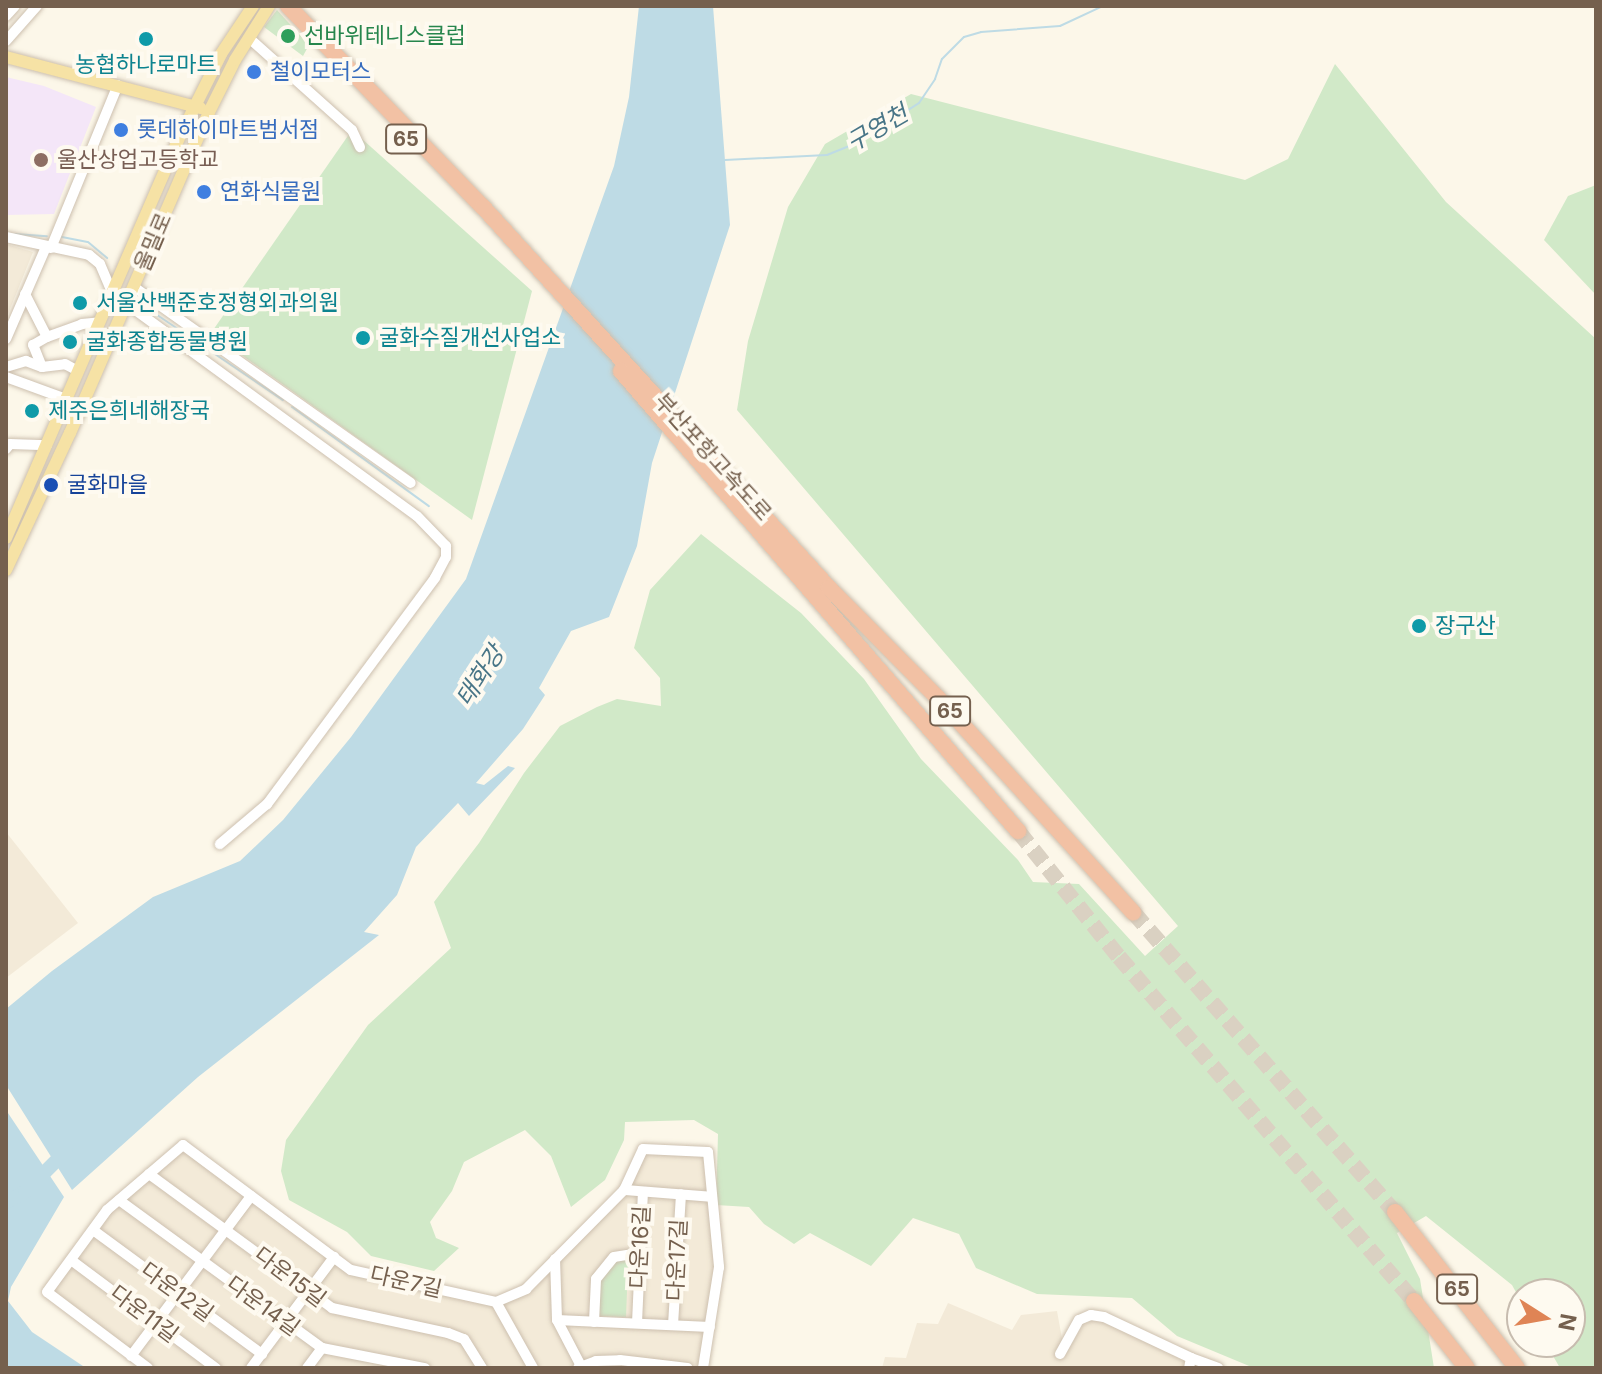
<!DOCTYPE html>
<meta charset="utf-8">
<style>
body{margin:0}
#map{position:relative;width:1602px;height:1374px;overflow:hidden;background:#fcf7e9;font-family:Inter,"Noto Sans KR",sans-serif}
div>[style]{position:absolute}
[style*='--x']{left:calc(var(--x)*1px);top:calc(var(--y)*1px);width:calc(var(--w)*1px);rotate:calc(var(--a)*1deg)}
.residential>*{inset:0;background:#f3ead8}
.education>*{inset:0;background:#f4e6f8}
.green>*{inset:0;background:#d1e9c8}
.water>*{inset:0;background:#bedbe5}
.stream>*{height:2px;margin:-1px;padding:0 1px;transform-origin:1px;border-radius:1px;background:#bedbe5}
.river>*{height:14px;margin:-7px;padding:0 7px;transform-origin:7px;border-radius:7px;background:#bedbe5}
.highway-tunnel>*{height:16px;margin-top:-8px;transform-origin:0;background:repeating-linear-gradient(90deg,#dad1c2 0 16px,transparent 0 24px)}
.roads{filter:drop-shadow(0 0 2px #cdc0af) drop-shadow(0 0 2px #cdc0af)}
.minor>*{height:10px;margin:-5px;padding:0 5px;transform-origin:5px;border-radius:5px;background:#fff}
.major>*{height:12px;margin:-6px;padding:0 6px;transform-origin:6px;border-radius:6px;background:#f6e2a5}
.highway>*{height:16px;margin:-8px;padding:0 8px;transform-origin:8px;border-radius:8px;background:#f2c1a4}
.dots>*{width:22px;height:22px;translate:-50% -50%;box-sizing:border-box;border:4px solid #fefaf0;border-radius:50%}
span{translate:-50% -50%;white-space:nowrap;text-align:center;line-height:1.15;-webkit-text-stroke:8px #fefaf0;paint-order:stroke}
.shield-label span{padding:2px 6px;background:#fefaf0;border:2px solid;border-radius:6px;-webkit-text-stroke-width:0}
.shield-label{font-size:20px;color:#75604e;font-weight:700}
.leisure-label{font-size:22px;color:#27864d}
.left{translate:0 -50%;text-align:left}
.culture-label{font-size:22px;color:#0d838f}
.shop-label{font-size:22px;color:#366cbe}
.education-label{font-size:22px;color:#785e54}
.street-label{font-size:22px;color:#75604e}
.transit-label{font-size:22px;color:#164399}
.water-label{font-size:24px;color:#487587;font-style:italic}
.frame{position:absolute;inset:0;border:8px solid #75604e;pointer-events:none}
.north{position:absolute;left:1506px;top:1278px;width:80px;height:80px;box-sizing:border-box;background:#fefaf0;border:2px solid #c7bcaf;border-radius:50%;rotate:101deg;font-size:22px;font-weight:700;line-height:32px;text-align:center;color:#75604e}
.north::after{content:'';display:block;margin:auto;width:28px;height:36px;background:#df8455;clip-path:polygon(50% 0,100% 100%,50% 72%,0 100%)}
</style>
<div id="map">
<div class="residential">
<i style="clip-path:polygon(6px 244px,33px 252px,6px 319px)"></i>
<i style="clip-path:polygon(6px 832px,78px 923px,6px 978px)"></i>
<i style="clip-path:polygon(184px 1149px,348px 1274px,496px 1307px,531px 1292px,629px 1188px,646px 1152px,705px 1155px,715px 1270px,698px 1368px,155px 1368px,53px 1292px,113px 1208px)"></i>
<i style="clip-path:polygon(948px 1303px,1012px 1330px,1021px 1315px,1057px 1311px,1065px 1355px,1084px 1323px,1096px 1319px,1204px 1368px,882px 1368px,885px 1357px,906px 1358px,917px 1323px,938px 1324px)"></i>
</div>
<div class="education">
<i style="clip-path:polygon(6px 77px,44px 86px,96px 107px,54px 214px,6px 215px)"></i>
</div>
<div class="green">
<i style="clip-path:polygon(277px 10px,309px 45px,303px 56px,264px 27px)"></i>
<i style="clip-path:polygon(1335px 64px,1446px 202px,1596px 339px,1596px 1368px,1560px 1368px,1545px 1342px,1570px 1342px,1570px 1294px,1522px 1294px,1522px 1303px,1512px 1285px,1426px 1216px,1397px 1233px,1420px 1279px,1434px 1368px,1254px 1368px,1177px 1336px,1132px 1298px,1037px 1294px,976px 1268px,959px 1234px,913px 1218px,871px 1266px,810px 1233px,794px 1244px,764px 1224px,749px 1207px,716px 1205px,718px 1134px,694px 1120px,625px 1122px,624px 1140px,605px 1180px,571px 1207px,551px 1156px,525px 1130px,464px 1162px,452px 1191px,430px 1222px,436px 1238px,459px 1248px,434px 1271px,371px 1256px,347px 1232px,289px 1200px,281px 1171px,286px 1140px,368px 1025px,451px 948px,434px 902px,479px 843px,524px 773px,560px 726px,597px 707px,617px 699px,661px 706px,660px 678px,634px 648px,650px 590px,701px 534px,801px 613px,864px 679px,921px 759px,1018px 860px,1033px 882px,1079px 884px,1145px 956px,1178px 926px,737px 410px,748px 341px,788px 207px,825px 144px,911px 94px,1245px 180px,1288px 159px)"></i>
<i style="clip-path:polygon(352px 130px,532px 291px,472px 520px,211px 333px)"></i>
<i style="clip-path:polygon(1596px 185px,1596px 295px,1544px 240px,1568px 196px)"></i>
<i style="clip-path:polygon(615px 1259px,627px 1260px,628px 1263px,626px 1317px,597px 1316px,599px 1281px)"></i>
</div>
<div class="water">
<i style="clip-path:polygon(639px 6px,713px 6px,730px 225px,652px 463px,637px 546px,609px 617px,571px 631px,539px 688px,545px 695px,523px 729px,476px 783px,484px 785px,508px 766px,515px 768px,469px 816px,458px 803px,416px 847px,397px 895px,364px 932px,379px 935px,198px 1077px,72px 1190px,6px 1085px,6px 1009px,52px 971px,153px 897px,240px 861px,283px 820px,351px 737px,466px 579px,614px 166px,629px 97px)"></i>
<i style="clip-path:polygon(6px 1110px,64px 1197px,11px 1287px,8px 1301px,32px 1332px,86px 1368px,6px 1368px)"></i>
</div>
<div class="stream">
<i style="--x:725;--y:160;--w:102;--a:-2.8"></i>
<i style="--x:827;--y:155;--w:32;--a:-22"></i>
<i style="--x:857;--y:143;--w:74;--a:-32.8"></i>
<i style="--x:919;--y:103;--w:29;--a:-56"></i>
<i style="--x:935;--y:79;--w:21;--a:-71"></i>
<i style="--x:942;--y:59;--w:31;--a:-45"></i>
<i style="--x:964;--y:37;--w:18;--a:-16"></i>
<i style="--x:981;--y:32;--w:79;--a:-4.3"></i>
<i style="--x:1060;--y:26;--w:47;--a:-24.9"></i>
<i style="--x:15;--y:234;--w:32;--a:4"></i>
<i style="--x:62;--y:237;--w:26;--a:11"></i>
<i style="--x:88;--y:242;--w:25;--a:40"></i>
<i style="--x:138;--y:302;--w:175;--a:34.1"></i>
<i style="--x:292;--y:407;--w:169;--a:35.9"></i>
</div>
<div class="river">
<i style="--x:6;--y:1202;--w:21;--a:-28"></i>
<i style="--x:25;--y:1192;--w:58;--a:-45"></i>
</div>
<div class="highway-tunnel">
<i style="--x:1018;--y:831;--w:161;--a:51.3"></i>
<i style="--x:1119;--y:957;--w:453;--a:49.4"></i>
<i style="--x:1133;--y:912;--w:398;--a:48.9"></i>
</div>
<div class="roads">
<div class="minor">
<i style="--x:6;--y:16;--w:13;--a:-48"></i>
<i style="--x:249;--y:38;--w:138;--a:41.8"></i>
<i style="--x:352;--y:130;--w:19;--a:65"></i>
<i style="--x:6;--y:41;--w:47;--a:-48.5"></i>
<i style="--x:6;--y:237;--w:85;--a:12.2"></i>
<i style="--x:89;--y:255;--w:14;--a:39"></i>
<i style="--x:100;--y:264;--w:30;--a:67"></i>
<i style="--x:51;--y:248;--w:176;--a:-67.7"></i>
<i style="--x:134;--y:287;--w:339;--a:35.3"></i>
<i style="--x:25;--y:294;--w:48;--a:62.9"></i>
<i style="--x:47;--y:337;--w:37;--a:-20"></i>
<i style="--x:82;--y:324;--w:18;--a:-6"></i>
<i style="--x:127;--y:304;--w:359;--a:36.2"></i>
<i style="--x:417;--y:516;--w:42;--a:46"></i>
<i style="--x:446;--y:546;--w:11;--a:90"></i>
<i style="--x:446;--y:557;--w:24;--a:118"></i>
<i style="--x:435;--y:578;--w:282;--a:126.6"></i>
<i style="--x:267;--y:804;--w:62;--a:139.6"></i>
<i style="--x:6;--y:339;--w:100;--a:-66.5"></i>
<i style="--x:6;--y:367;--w:21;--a:-17"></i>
<i style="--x:26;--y:361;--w:17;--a:21"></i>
<i style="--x:42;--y:367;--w:23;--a:-7"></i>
<i style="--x:65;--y:364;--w:15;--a:28"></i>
<i style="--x:42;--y:367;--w:24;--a:-112"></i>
<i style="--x:33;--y:345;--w:16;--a:-30"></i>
<i style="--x:6;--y:377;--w:64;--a:20.1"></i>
<i style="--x:6;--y:449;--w:6;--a:-51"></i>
<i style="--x:10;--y:444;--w:37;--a:2"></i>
<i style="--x:149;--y:1174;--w:227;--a:36.2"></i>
<i style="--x:332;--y:1308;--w:119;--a:12.2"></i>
<i style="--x:448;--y:1333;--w:17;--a:21"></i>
<i style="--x:464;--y:1339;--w:34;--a:58"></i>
<i style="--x:624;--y:1190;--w:88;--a:4.5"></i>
<i style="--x:119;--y:1200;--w:251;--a:36.1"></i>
<i style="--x:322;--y:1348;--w:105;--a:11"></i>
<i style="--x:93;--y:1230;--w:210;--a:36.3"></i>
<i style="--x:555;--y:1259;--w:61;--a:88.1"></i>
<i style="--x:557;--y:1320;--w:52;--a:62.4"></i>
<i style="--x:71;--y:1260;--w:181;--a:36.7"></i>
<i style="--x:496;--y:1302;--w:76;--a:60.7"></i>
<i style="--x:557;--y:1320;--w:153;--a:2.6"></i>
<i style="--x:594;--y:1322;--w:43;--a:-87.3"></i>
<i style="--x:596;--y:1279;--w:28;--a:-51"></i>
<i style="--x:614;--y:1257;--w:26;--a:-9"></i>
<i style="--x:637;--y:1323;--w:131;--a:-87.4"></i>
<i style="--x:673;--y:1325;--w:131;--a:-86.5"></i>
<i style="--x:1060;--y:1354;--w:39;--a:-61"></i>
<i style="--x:1079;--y:1320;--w:13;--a:-23"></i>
<i style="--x:1091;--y:1315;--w:13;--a:9"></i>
<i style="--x:1104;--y:1317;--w:96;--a:25.2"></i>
<i style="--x:1191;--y:1358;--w:10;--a:101"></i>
<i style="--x:131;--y:1356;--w:200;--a:-53.1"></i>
<i style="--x:1191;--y:1358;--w:29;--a:20"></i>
<i style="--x:148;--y:1368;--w:126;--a:-143"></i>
<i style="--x:47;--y:1292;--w:102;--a:-53.8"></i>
<i style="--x:107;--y:1210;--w:100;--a:-40.5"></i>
<i style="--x:183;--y:1145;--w:209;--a:36.7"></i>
<i style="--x:351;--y:1270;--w:148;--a:12.4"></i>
<i style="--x:496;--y:1302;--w:33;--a:-23"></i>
<i style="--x:526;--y:1289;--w:139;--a:-45.3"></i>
<i style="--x:624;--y:1190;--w:45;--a:-65.1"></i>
<i style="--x:643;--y:1149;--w:65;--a:2.6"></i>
<i style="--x:708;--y:1152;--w:116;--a:84.5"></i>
<i style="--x:719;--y:1267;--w:102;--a:99"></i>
<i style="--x:251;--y:1368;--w:139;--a:-53.2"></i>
<i style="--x:307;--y:1368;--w:25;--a:-53"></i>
<i style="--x:578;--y:1368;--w:19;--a:-21"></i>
<i style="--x:596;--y:1361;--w:24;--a:-2"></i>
<i style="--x:620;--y:1360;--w:68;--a:6.7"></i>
</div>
<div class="major">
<i style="--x:6;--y:57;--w:201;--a:14.7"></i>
<i style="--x:6;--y:538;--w:443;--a:-66.6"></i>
<i style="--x:182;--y:132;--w:87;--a:-63.4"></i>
<i style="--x:221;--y:54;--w:58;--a:-56.3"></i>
<i style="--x:6;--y:570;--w:151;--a:-65"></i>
<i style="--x:70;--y:433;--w:350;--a:-66.6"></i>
<i style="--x:209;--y:112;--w:58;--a:-63.4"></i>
<i style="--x:235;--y:60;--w:64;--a:-57.8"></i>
</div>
<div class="highway">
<i style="--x:288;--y:6;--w:280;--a:45.9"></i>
<i style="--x:483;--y:207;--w:515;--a:47.76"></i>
<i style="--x:829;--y:588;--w:155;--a:45.3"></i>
<i style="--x:938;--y:698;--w:290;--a:47.7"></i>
<i style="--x:621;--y:371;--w:608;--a:49.2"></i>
<i style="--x:1395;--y:1212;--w:198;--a:52"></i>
<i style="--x:1414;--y:1301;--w:85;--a:51.7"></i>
</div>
</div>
<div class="dots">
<i style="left:288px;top:36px;background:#2e9e5b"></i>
<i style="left:146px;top:39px;background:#0f9aa8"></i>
<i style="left:254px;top:72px;background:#3f7fe0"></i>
<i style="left:121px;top:130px;background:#3f7fe0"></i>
<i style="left:41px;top:160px;background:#8d6e63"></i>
<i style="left:204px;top:192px;background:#3f7fe0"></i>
<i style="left:80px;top:303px;background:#0f9aa8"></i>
<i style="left:363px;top:338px;background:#0f9aa8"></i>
<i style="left:70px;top:342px;background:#0f9aa8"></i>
<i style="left:32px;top:411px;background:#0f9aa8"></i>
<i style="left:51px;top:485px;background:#1a4fb4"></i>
<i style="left:1419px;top:626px;background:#0f9aa8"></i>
</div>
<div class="shield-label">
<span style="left:406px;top:139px">65</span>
<span style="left:950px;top:711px">65</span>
<span style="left:1457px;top:1289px">65</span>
</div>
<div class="leisure-label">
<span class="left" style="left:304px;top:36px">선바위테니스클럽</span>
</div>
<div class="culture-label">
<span style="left:146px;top:65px">농협하나로마트</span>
<span class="left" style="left:96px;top:303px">서울산백준호정형외과의원</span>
<span class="left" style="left:379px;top:338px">굴화수질개선사업소</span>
<span class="left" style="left:86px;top:342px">굴화종합동물병원</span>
<span class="left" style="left:48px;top:411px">제주은희네해장국</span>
<span class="left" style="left:1435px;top:626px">장구산</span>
</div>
<div class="shop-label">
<span class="left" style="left:270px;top:72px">철이모터스</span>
<span class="left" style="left:137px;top:130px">롯데하이마트범서점</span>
<span class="left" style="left:220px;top:192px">연화식물원</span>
</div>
<div class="education-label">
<span class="left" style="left:57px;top:160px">울산상업고등학교</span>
</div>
<div class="street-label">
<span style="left:153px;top:242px;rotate:-67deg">울밀로</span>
<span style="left:713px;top:457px;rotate:48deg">부산포항고속도로</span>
<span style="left:640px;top:1247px;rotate:-87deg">다운16길</span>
<span style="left:677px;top:1260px;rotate:-87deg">다운17길</span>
<span style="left:290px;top:1277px;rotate:37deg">다운15길</span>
<span style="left:406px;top:1282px;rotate:13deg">다운7길</span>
<span style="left:177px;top:1292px;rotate:36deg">다운12길</span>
<span style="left:263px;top:1306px;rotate:36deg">다운14길</span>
<span style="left:144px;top:1314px;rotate:37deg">다운11길</span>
</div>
<div class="transit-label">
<span class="left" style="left:67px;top:485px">굴화마을</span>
</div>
<div class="water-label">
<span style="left:877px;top:128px;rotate:-30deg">구영천</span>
<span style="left:480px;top:676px;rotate:-57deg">태화강</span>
</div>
<div class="frame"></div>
<div class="north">N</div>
</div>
